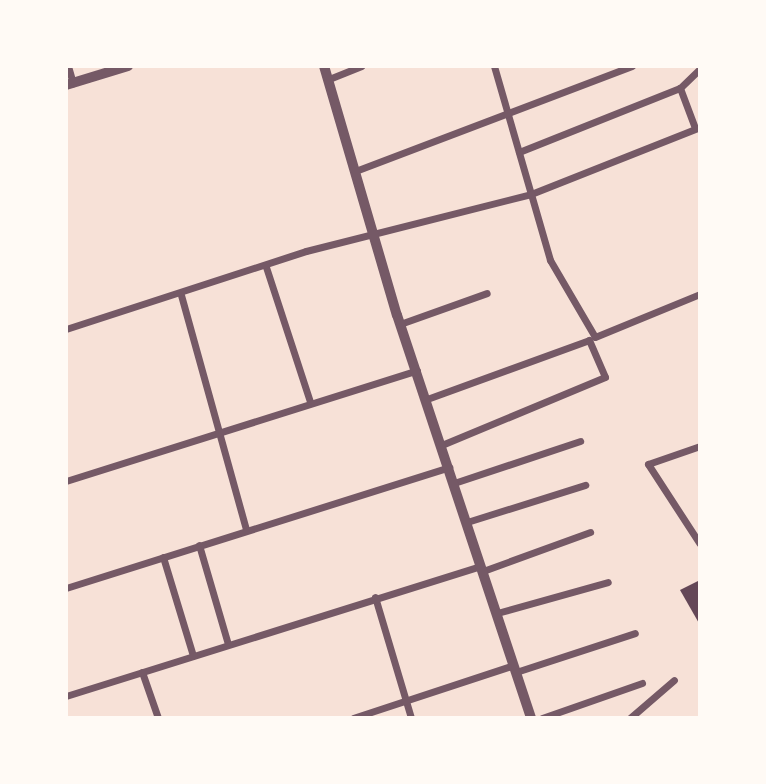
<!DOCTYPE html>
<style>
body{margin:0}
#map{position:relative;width:766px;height:784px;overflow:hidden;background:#f7e1d7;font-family:Roboto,sans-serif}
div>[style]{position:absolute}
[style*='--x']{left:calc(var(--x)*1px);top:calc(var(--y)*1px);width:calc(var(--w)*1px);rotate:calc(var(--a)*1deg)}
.building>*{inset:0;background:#644757}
.minor>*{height:7px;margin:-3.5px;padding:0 3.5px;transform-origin:3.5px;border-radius:3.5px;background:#755966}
.tertiary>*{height:10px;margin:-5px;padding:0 5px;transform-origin:5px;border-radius:5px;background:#755966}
span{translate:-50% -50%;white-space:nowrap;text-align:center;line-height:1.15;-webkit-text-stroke:6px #fffaf5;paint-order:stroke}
.frame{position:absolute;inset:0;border:68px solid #fffaf5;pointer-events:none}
</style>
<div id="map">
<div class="building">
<i style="clip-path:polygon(700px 580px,700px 625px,680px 590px)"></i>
</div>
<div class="minor">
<i style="--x:68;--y:66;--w:18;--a:74"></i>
<i style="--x:494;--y:66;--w:133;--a:73.9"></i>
<i style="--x:531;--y:194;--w:182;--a:-21.6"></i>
<i style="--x:329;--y:79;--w:35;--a:-22"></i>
<i style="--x:695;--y:128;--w:43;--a:-110.6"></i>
<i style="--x:680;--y:88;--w:28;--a:-44"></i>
<i style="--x:519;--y:152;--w:173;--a:-21.7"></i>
<i style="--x:358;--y:170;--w:293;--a:-20.8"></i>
<i style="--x:266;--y:267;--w:142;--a:71.9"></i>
<i style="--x:181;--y:295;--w:244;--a:74.5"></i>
<i style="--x:400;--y:324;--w:92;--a:-19.6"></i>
<i style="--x:66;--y:329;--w:252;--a:-18"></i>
<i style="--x:306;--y:251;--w:232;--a:-14.2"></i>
<i style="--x:531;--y:194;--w:69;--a:73.9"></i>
<i style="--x:550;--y:260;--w:89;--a:59.7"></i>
<i style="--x:595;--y:337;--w:113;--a:-22.3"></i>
<i style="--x:427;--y:399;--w:172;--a:-20"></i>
<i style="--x:589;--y:340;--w:40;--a:66.6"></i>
<i style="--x:605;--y:377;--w:177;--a:157.4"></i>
<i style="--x:700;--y:446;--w:55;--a:160.9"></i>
<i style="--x:648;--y:464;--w:95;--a:57"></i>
<i style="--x:66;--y:481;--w:368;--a:-17.5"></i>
<i style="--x:454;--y:483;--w:133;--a:-18.4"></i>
<i style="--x:467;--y:522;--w:124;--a:-17.4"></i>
<i style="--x:199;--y:545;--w:103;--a:73.7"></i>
<i style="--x:163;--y:557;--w:103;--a:73.1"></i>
<i style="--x:483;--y:571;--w:114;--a:-20"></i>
<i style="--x:66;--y:588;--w:402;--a:-17.5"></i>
<i style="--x:375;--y:597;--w:126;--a:73.4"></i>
<i style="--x:497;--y:613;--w:115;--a:-15.6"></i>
<i style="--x:142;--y:672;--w:49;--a:70.8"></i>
<i style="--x:516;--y:672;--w:125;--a:-18.1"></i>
<i style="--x:66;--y:696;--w:435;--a:-17.4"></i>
<i style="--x:353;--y:718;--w:169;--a:-18.2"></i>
<i style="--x:542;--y:718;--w:106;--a:-19.3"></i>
<i style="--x:630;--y:718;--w:58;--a:-40.8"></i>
</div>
<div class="tertiary">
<i style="--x:324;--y:66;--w:259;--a:73.7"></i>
<i style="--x:397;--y:315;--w:425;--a:71.6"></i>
<i style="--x:66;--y:85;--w:65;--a:-17"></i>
</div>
<div class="frame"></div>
</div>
